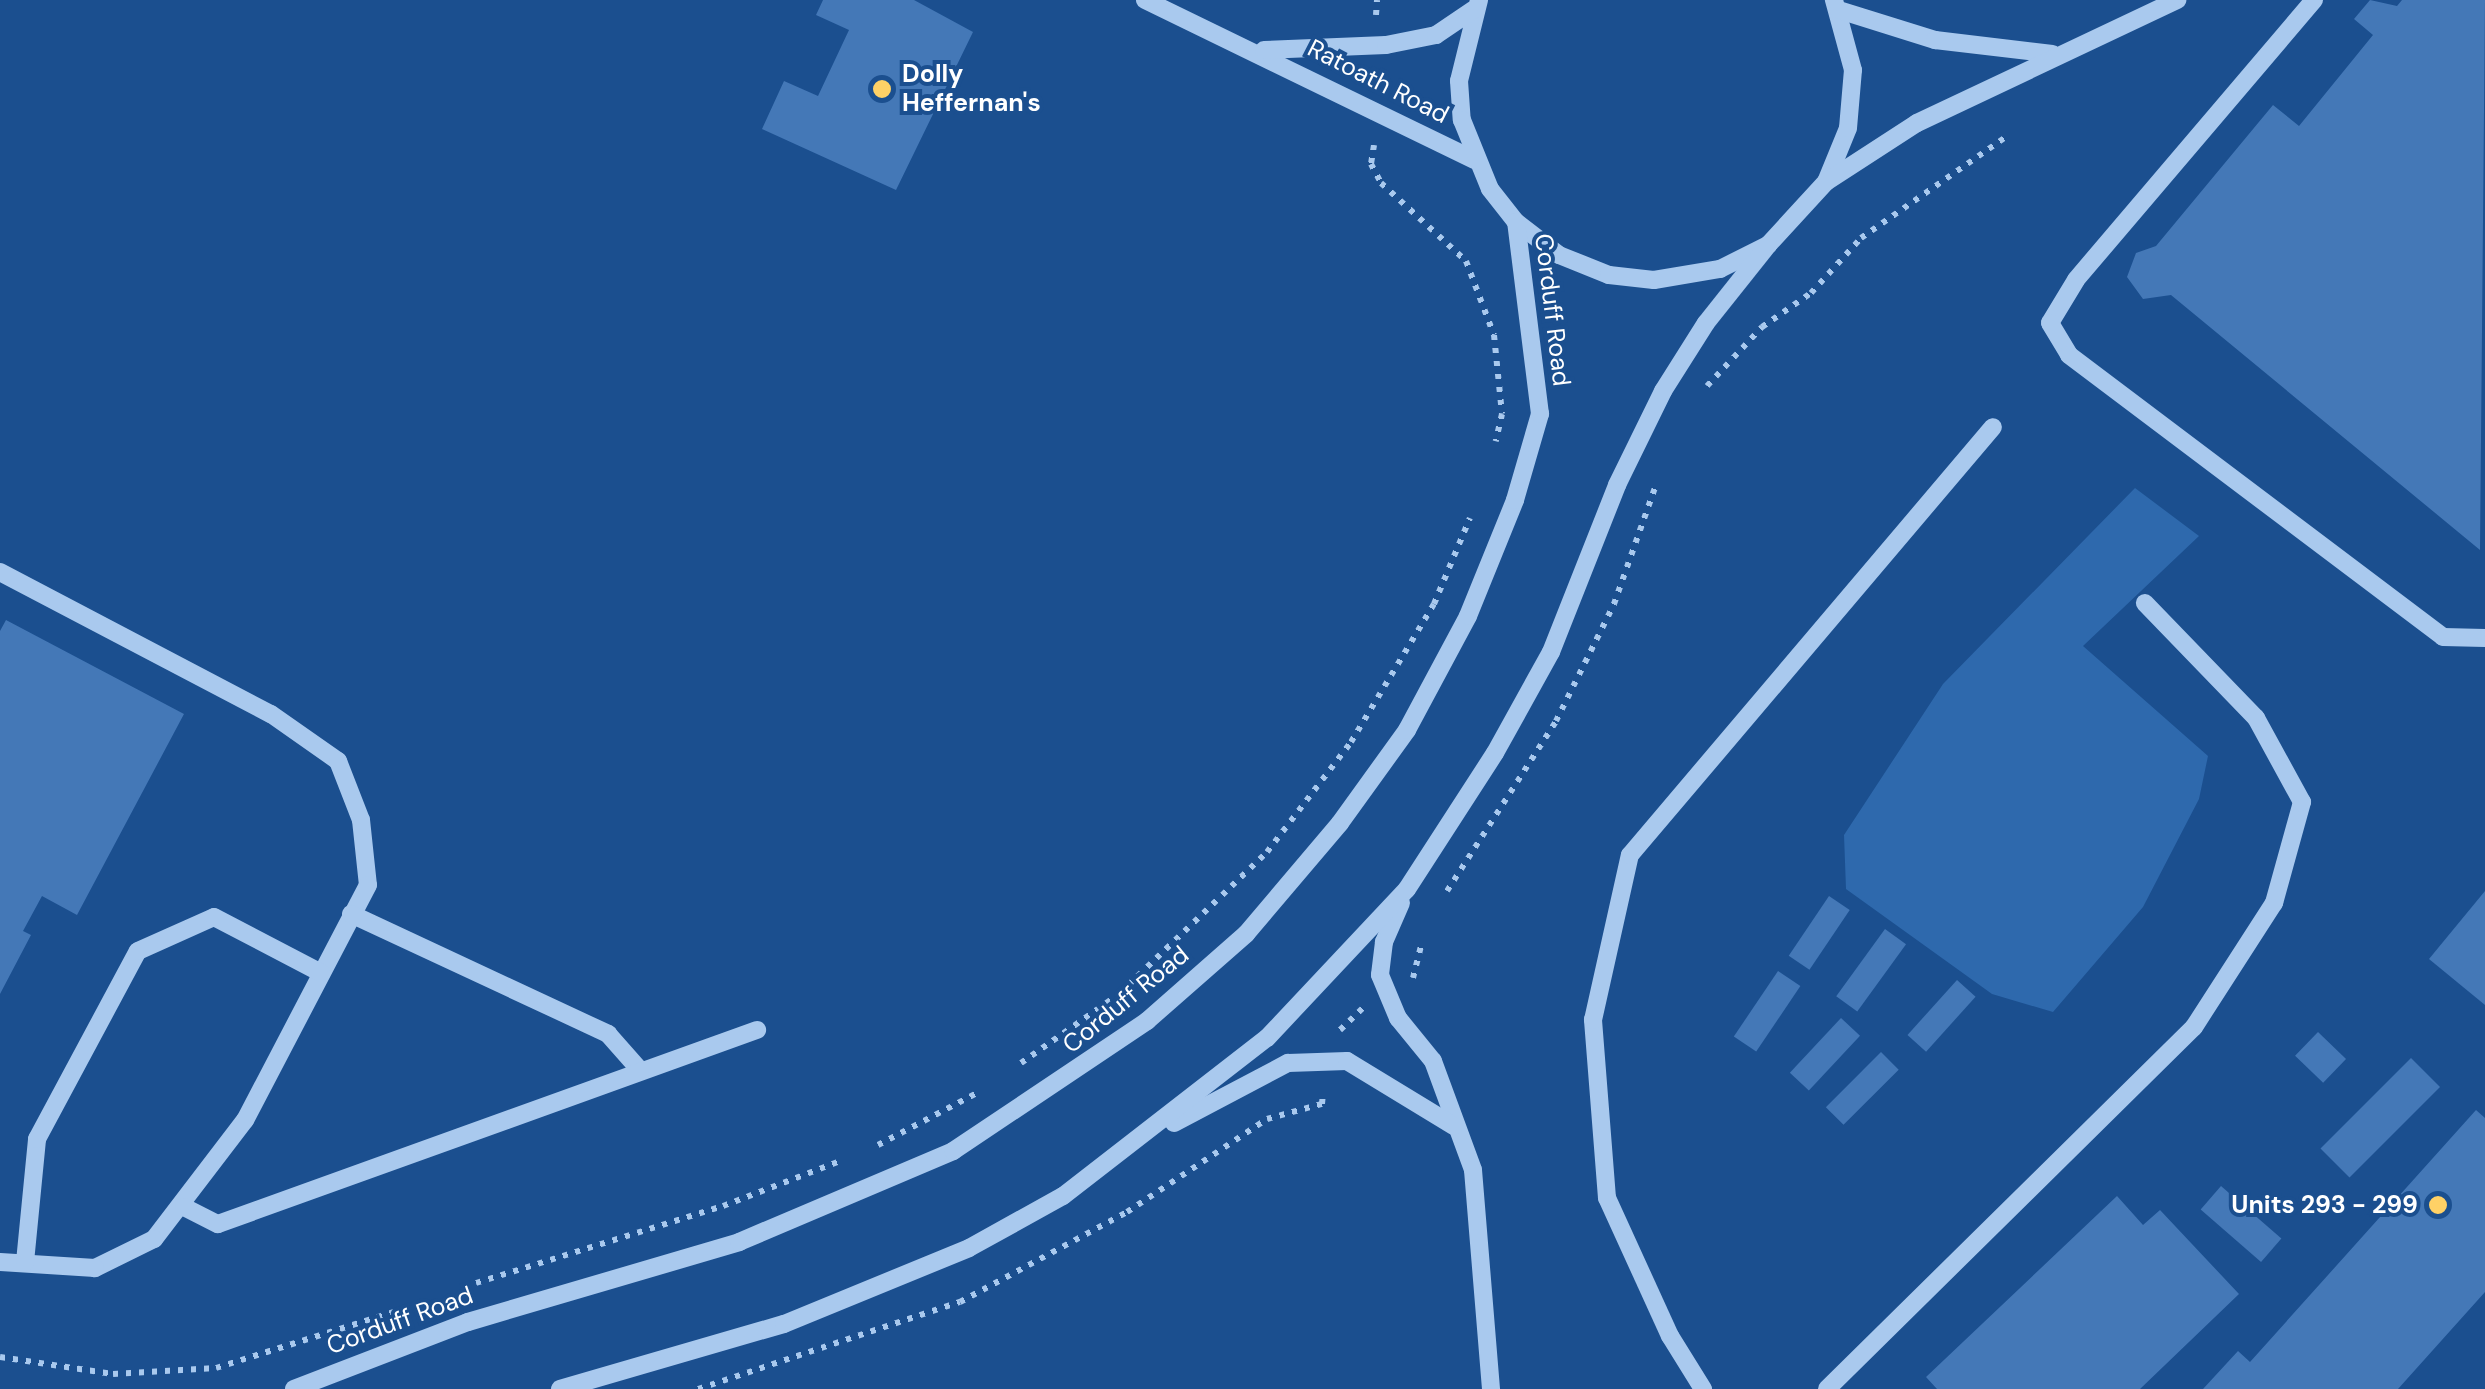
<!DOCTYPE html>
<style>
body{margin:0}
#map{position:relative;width:2485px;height:1389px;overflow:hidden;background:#1b4f8f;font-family:"DM Sans",sans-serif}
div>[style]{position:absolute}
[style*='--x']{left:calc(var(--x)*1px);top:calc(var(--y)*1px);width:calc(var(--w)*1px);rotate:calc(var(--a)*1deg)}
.green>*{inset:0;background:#2e69ad}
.building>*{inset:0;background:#4478b7;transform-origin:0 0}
.path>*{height:6px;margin-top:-3px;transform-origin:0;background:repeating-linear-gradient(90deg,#a9c9ee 0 5px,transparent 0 13px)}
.minor>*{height:18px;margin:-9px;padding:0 9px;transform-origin:9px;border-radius:9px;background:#a9c9ee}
.dots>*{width:28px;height:28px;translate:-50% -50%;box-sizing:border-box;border:5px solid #1b4f8f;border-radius:50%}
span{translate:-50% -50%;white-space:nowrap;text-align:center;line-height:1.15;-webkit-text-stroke:8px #1b4f8f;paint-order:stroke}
.poi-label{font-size:25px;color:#fff;font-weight:700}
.left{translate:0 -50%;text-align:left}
.right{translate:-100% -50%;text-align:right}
.street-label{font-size:25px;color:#fff}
</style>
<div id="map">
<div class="green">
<i style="clip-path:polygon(2135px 488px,2199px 536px,2083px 646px,2208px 756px,2199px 799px,2143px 907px,2053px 1012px,1992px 994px,1846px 889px,1844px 835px,1943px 684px)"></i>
</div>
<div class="building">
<i style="clip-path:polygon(823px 0,914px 0,973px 32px,896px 190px,762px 129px,784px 81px,818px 96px,849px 30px,816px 15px)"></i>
<i style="clip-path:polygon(2370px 0,2397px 6px,2402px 0,2485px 0,2480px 550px,2171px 295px,2143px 299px,2127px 277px,2136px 253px,2156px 246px,2273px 105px,2299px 126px,2373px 35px,2354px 19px)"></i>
<i style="clip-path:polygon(6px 620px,184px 714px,77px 915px,42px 896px,23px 931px,31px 935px,0 994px,0 631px)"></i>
<i style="clip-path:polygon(2485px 891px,2485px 1005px,2429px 959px)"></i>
<i style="left:1829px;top:896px;width:25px;height:72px;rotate:34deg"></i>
<i style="left:1885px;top:929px;width:26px;height:83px;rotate:36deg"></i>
<i style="left:1778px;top:971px;width:27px;height:79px;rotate:34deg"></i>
<i style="left:1957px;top:980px;width:25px;height:74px;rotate:42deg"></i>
<i style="left:1841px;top:1018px;width:26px;height:75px;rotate:43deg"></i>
<i style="left:2318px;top:1032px;width:39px;height:33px;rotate:44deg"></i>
<i style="left:1881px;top:1052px;width:25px;height:78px;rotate:45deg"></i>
<i style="left:2411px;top:1058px;width:41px;height:128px;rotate:45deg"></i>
<i style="clip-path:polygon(2476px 1110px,2485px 1118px,2485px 1292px,2398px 1389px,2203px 1389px,2238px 1351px,2250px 1362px)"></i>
<i style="left:2221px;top:1186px;width:80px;height:31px;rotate:41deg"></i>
<i style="clip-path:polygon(2117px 1196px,2143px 1225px,2160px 1210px,2239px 1294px,2140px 1389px,1937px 1389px,1926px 1377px)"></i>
</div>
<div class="path">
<i style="--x:1376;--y:15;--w:15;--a:-86"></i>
<i style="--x:1374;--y:145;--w:19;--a:99"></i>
<i style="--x:1371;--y:164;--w:21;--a:62"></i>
<i style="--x:1381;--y:183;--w:115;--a:42.5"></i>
<i style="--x:1466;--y:261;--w:79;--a:69.3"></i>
<i style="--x:1494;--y:335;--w:79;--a:84.2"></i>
<i style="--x:1502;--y:414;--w:28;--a:103"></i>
<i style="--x:1707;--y:386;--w:81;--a:-47"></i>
<i style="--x:1762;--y:327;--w:60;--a:-34.8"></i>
<i style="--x:1811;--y:293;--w:74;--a:-47.7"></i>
<i style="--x:1861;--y:238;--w:178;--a:-34.9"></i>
<i style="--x:1447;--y:891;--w:202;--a:-57.3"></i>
<i style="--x:1556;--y:721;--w:131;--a:-63.6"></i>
<i style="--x:1614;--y:604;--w:129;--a:-70.6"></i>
<i style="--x:1413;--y:978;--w:37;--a:-76"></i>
<i style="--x:1340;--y:1030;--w:33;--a:-44"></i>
<i style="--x:1021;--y:1063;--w:120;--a:-35.1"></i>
<i style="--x:1119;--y:994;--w:205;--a:-43.8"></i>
<i style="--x:1267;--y:852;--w:138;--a:-52.6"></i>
<i style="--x:1351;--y:742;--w:161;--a:-59"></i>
<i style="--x:1434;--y:604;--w:93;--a:-67.3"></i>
<i style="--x:878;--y:1145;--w:112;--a:-27.7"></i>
<i style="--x:476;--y:1283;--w:259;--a:-17.3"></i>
<i style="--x:723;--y:1206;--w:129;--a:-21"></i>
<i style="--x:0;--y:1357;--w:114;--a:8.6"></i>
<i style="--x:113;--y:1374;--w:103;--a:-3.3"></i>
<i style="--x:216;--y:1368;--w:196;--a:-17.5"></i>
<i style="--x:698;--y:1389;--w:276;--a:-18.4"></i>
<i style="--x:960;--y:1302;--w:190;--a:-28.3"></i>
<i style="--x:1127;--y:1212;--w:168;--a:-33.6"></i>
<i style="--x:1267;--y:1119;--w:57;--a:-15.3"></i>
<i style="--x:1322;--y:1104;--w:12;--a:-85"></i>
</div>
<div class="minor">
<i style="--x:1145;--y:0;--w:366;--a:25.9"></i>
<i style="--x:1479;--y:0;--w:83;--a:103.9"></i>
<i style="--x:1459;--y:81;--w:39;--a:86"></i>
<i style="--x:1462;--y:120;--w:74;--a:67.9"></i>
<i style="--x:1490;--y:189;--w:42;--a:51.8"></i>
<i style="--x:1516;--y:222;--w:54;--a:37.5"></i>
<i style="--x:1559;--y:255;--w:54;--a:21.8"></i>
<i style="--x:1609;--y:275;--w:45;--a:6.3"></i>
<i style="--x:1654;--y:280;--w:67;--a:-9.5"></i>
<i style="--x:1720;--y:269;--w:54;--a:-26.6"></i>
<i style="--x:1768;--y:245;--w:86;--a:-47.4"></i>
<i style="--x:1826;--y:182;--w:58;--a:-67.8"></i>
<i style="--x:1848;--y:128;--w:58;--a:-85.1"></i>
<i style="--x:1853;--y:70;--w:73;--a:-105.2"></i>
<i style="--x:2314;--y:0;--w:367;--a:130.4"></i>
<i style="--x:2076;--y:280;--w:50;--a:121.2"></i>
<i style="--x:2050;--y:323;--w:37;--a:59"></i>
<i style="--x:2069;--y:355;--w:468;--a:37"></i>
<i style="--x:2443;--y:637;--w:42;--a:1.4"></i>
<i style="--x:1839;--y:10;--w:101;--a:17.4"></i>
<i style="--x:1935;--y:40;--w:118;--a:6.8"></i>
<i style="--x:1264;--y:50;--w:122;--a:-2.3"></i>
<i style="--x:1386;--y:45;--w:51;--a:-11.3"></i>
<i style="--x:1436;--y:35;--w:45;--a:-34"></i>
<i style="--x:1826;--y:182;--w:108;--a:-33"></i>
<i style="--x:1917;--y:123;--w:288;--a:-25.3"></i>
<i style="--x:0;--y:572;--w:306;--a:27.7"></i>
<i style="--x:271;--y:714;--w:82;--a:35"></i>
<i style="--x:338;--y:761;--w:63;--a:68.7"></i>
<i style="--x:361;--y:820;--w:65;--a:83.9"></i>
<i style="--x:368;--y:885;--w:265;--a:117.6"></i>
<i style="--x:245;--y:1120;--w:150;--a:127.4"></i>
<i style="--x:154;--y:1239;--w:66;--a:153.8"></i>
<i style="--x:95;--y:1268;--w:95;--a:-176.4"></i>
<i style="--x:1401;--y:903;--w:43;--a:113.6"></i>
<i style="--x:1384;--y:942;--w:33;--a:97"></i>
<i style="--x:1380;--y:975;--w:47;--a:67.3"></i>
<i style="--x:1398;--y:1018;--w:55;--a:50.9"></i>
<i style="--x:1433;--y:1061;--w:116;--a:69.8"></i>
<i style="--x:1473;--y:1170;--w:220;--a:85.3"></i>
<i style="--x:351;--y:914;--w:284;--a:25"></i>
<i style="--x:608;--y:1034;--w:47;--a:48.5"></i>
<i style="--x:1174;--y:1123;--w:129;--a:-27.8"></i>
<i style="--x:1288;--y:1063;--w:59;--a:-1.9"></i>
<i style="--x:1347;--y:1061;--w:125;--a:31.3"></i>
<i style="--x:184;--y:1207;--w:38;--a:27"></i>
<i style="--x:218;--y:1224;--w:573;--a:-19.8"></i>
<i style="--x:25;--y:1262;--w:124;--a:-84.4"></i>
<i style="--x:37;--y:1139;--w:213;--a:-61.8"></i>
<i style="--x:138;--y:951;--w:83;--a:-24.1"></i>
<i style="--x:214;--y:917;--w:121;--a:27.6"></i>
<i style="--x:294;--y:1389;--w:186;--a:-21.1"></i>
<i style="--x:468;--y:1322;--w:283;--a:-16.4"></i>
<i style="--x:739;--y:1242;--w:233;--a:-23"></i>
<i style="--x:953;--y:1151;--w:234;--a:-33.8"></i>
<i style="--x:1147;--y:1021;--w:132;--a:-41.3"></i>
<i style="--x:1246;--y:934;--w:145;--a:-49.7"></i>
<i style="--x:1340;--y:823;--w:115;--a:-54.2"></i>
<i style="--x:1407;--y:730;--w:129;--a:-61.8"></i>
<i style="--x:1468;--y:616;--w:125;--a:-67.9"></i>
<i style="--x:1515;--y:500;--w:90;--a:-73.8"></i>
<i style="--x:1540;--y:414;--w:193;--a:-97.1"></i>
<i style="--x:560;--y:1389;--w:233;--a:-16.2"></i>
<i style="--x:784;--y:1324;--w:200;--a:-22.3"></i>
<i style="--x:969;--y:1248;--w:107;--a:-29"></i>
<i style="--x:1063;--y:1196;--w:258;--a:-37.8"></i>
<i style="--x:1267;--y:1038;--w:204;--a:-46.8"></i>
<i style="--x:1407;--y:889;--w:162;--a:-57.1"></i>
<i style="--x:1495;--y:753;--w:115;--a:-61"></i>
<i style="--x:1551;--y:652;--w:180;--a:-68.4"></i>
<i style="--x:1617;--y:485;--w:105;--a:-63.9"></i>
<i style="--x:1663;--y:391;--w:80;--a:-57.7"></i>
<i style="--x:1706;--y:323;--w:100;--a:-51.5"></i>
<i style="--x:1703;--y:1389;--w:62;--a:-121.9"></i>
<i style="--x:1670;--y:1336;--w:152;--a:-114.5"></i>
<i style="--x:1607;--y:1198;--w:179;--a:-94.5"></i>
<i style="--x:1593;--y:1020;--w:169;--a:-77.4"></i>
<i style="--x:1630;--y:855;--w:561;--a:-49.7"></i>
<i style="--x:1827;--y:1389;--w:515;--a:-44.61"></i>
<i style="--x:2194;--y:1027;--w:148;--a:-57.2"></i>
<i style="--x:2274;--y:903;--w:105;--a:-74.5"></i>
<i style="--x:2302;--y:802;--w:96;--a:-118.7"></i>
<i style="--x:2256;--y:718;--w:160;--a:-134"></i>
</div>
<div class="dots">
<i style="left:882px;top:89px;background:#ffd166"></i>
<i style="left:2438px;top:1205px;background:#ffd166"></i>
</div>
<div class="poi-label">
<span class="left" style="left:902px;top:89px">Dolly<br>Heffernan's</span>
<span class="right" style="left:2418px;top:1205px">Units 293 - 299</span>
</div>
<div class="street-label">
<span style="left:1378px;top:82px;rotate:27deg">Ratoath Road</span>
<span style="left:1552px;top:310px;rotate:83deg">Corduff Road</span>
<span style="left:1126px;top:1000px;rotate:-39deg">Corduff Road</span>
<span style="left:400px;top:1321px;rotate:-20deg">Corduff Road</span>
</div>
</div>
